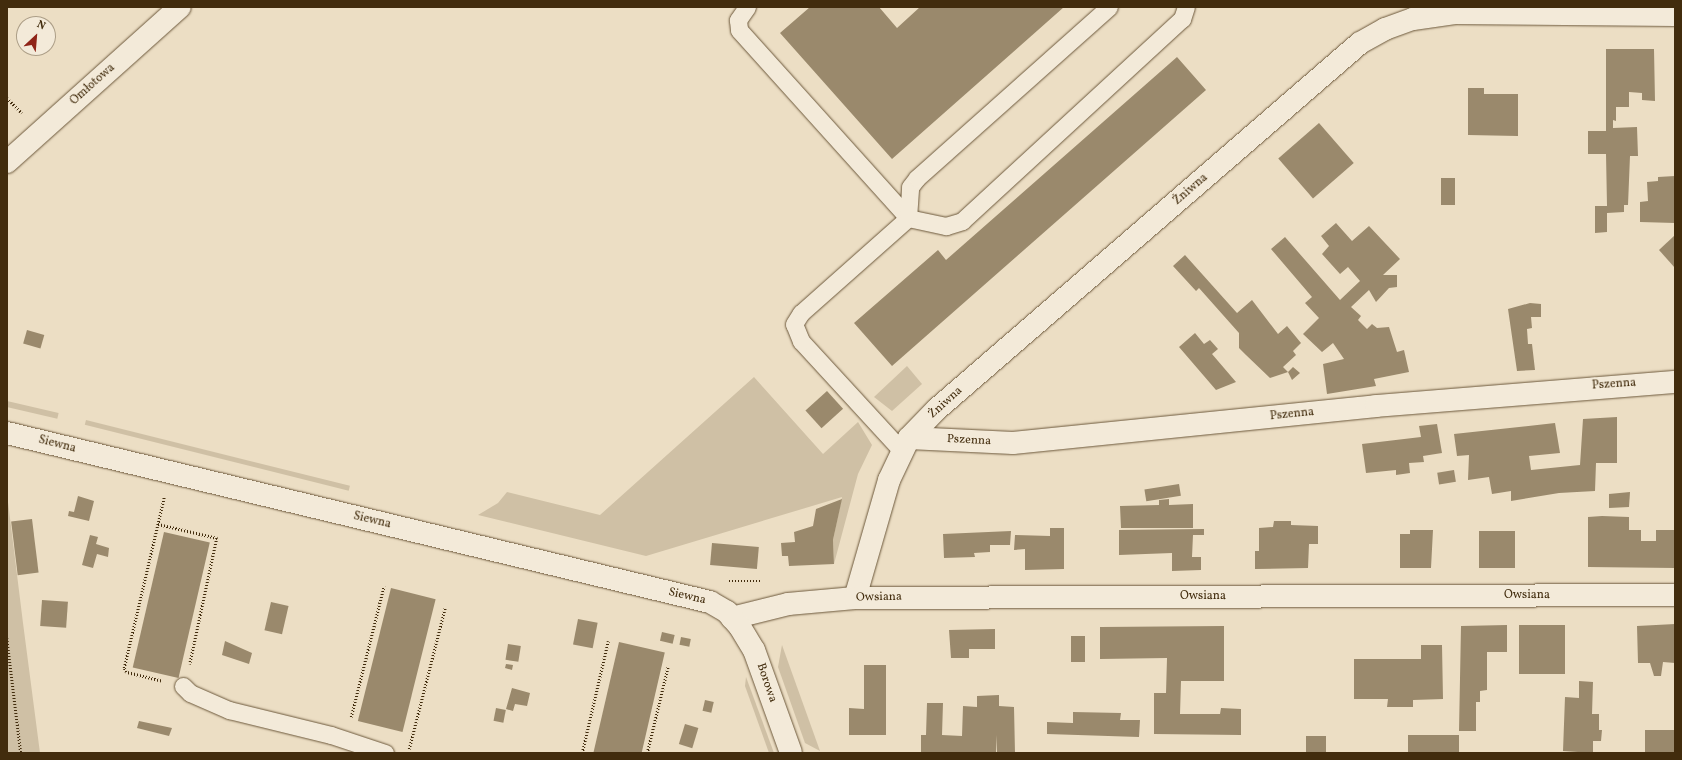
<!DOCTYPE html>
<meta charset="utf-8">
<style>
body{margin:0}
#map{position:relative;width:1682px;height:760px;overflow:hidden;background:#ecdec4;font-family:Vollkorn,serif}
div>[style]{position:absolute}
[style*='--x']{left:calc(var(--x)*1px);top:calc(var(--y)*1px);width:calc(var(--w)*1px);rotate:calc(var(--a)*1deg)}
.green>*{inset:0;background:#cfc0a5;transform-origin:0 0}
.building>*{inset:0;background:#9a896c;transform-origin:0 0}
.path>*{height:2.5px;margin-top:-1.25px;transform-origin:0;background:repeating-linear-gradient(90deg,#422c0d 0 1px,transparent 0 3px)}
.roads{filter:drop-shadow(0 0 1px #6c583b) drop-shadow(0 0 1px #6c583b)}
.lane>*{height:17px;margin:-8.5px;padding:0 8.5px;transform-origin:8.5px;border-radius:8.5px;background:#f3ead9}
.street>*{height:22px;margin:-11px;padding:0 11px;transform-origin:11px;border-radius:11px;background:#f3ead9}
.secondary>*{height:22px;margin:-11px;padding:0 11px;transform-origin:11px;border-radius:11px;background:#f3ead9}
span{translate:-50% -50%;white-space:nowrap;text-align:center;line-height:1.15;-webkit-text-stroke:3px #f3ead9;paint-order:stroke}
.street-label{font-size:12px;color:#422c0d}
.frame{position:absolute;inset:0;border:8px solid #422c0d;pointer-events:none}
.north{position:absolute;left:16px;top:16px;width:40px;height:40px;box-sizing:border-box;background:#f3ead9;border:1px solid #ac9e87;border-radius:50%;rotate:26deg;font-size:11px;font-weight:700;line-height:16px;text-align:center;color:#422c0d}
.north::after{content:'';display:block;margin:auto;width:14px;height:18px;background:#8f2418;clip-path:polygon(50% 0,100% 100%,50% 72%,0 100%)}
</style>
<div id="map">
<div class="green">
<i style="clip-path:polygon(907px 366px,922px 384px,892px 411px,874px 397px)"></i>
<i style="clip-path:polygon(754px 377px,823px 454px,858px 422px,872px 445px,858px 474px,834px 564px,833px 540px,842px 497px,646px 556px,478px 515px,498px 503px,507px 492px,600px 515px)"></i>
<i style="left:7px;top:401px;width:53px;height:6px;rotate:13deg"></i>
<i style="left:86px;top:420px;width:272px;height:5px;rotate:14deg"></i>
<i style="clip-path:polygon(7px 494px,23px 623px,40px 753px,7px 753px)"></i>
<i style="clip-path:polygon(782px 645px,820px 751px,805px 743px,778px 667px)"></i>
<i style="clip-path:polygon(746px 677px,774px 753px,769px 753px,745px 686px)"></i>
</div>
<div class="building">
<i style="clip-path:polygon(810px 7px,879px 7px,897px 28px,920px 7px,1064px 7px,892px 159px,780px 33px)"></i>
<i style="clip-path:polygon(1606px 49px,1654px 49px,1655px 101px,1642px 100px,1642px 93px,1629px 92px,1629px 107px,1616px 107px,1616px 121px,1613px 120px,1613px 128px,1637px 127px,1638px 156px,1630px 156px,1628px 205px,1624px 205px,1624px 212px,1607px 213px,1607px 232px,1595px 233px,1595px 206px,1607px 206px,1606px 154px,1588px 154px,1588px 131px,1606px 131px)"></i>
<i style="clip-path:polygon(1177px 57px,1206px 90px,892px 366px,854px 323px,938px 250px,946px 260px)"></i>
<i style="clip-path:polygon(1468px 88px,1484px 88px,1484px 94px,1518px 94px,1518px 136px,1468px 135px)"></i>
<i style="left:1319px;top:123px;width:53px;height:54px;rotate:49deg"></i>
<i style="clip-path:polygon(1675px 176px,1675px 223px,1640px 222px,1640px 202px,1648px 201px,1647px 182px,1658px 181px,1658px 177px)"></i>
<i style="left:1441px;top:178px;width:14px;height:27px"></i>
<i style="clip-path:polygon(1336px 223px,1352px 241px,1369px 226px,1400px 259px,1383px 275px,1397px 275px,1397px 287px,1389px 288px,1376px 302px,1369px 290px,1351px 307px,1361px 316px,1358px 320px,1367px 329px,1372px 324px,1377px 328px,1389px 327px,1397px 352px,1404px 350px,1409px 372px,1374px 379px,1376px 386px,1327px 394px,1323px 364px,1344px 359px,1333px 343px,1322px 352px,1303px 334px,1319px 318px,1305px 303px,1312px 297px,1271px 249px,1285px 237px,1340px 300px,1360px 281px,1348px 267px,1340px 274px,1322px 254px,1329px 246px,1321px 236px)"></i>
<i style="clip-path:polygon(1675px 235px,1675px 268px,1659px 250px)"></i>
<i style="clip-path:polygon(1185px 255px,1237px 313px,1252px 300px,1278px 334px,1287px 326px,1301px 343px,1293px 351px,1296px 355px,1283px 367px,1288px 372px,1293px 367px,1300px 373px,1292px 380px,1288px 372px,1270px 378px,1246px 355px,1239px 348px,1239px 333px,1199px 288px,1196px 291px,1173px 266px)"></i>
<i style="clip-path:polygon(1530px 303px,1541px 304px,1541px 317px,1531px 317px,1532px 328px,1527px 329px,1528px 344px,1532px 344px,1535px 370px,1517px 371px,1508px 309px)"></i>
<i style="left:27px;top:330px;width:18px;height:14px;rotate:16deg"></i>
<i style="clip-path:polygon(1195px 333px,1204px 344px,1210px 340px,1218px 349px,1212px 354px,1236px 382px,1216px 390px,1179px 347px)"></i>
<i style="left:827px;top:391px;width:24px;height:29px;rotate:48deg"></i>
<i style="clip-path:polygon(1617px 417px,1617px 463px,1596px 463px,1595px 491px,1559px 493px,1511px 501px,1511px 491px,1492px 494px,1489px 477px,1468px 480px,1469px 455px,1457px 456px,1454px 434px,1555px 423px,1560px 453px,1529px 456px,1531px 470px,1580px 465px,1583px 419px)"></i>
<i style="clip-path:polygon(1437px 424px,1442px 453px,1423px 456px,1424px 462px,1409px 463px,1410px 473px,1396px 475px,1396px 470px,1366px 473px,1362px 444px,1421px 437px,1419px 426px)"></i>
<i style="left:1454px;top:470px;width:12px;height:17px;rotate:81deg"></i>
<i style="left:1179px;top:484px;width:12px;height:35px;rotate:81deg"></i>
<i style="clip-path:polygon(1630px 492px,1629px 507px,1609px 508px,1609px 494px)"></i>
<i style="clip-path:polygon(78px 496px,94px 501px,89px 521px,68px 516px,69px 511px,74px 512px)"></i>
<i style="clip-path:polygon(842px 499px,833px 540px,834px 564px,789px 566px,788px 556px,782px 556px,781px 543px,795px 542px,794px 532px,813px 526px,816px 509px)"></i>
<i style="clip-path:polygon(1169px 499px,1169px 505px,1193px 504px,1193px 528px,1121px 528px,1120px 506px,1159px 505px,1159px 500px)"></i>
<i style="clip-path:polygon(1602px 516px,1629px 517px,1629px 530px,1641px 530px,1641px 541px,1656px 541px,1656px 530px,1675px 530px,1675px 568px,1588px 567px,1588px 517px)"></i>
<i style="left:32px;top:519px;width:54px;height:21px;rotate:83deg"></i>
<i style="clip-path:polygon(1274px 521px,1291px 521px,1291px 525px,1318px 526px,1318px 544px,1309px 544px,1308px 568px,1255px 569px,1255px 551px,1259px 551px,1259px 528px,1273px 527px)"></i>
<i style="clip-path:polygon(1050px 528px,1064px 528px,1064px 569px,1025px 570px,1025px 549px,1014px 550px,1015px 535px,1050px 536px)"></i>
<i style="clip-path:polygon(1204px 529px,1204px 535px,1193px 535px,1192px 557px,1201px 557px,1201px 570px,1172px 571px,1172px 553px,1119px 555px,1119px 530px)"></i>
<i style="clip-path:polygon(1410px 530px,1433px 530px,1431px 568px,1400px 568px,1400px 534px,1410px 534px)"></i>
<i style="clip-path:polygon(1011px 531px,1010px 545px,990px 545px,990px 552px,974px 553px,975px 557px,944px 558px,943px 534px)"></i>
<i style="left:1479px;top:531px;width:36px;height:37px"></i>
<i style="left:164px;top:532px;width:47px;height:139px;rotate:13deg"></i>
<i style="clip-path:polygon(90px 535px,98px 537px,96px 544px,109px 548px,108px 557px,97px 554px,93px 568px,82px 565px)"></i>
<i style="left:712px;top:543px;width:47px;height:22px;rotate:5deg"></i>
<i style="left:391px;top:588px;width:46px;height:137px;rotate:14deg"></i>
<i style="left:42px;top:600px;width:26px;height:26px;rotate:4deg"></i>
<i style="left:271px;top:602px;width:18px;height:29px;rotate:13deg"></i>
<i style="left:578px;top:619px;width:20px;height:26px;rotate:11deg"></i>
<i style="clip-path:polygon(1675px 624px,1675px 663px,1663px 662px,1661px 676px,1654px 676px,1650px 663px,1638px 663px,1637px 626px)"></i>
<i style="clip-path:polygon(1507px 625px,1507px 652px,1487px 652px,1487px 690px,1480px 691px,1480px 702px,1476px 702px,1476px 731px,1459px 731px,1461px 626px)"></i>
<i style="left:1565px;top:625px;width:49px;height:46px;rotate:90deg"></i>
<i style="clip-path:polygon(1224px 626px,1224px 681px,1181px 681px,1180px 714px,1220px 714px,1221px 708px,1241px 709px,1241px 735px,1154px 734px,1154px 693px,1166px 693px,1167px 658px,1100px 659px,1100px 627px)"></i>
<i style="clip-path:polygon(995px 629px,995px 649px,969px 649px,969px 658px,951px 658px,949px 630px)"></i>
<i style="left:662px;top:632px;width:13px;height:9px;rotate:13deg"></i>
<i style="left:1071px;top:636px;width:14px;height:26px"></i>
<i style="left:681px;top:637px;width:10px;height:8px;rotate:11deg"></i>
<i style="clip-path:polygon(225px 641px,252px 653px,249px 664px,222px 655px)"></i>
<i style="left:619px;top:642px;width:47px;height:114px;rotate:13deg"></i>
<i style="left:508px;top:644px;width:13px;height:16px;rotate:9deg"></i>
<i style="clip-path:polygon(1421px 645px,1442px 645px,1443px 699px,1413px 700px,1413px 707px,1387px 707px,1388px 699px,1354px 699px,1354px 659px,1421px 659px)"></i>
<i style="clip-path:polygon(506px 664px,513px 665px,512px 670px,505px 668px)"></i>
<i style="clip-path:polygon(864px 665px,886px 665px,886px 735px,849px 735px,849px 708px,864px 709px)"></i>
<i style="clip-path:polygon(1579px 681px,1593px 682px,1592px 714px,1599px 714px,1599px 730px,1602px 730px,1601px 741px,1593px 741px,1593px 753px,1563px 751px,1565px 697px,1579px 698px)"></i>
<i style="clip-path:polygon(512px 688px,530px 693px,527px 706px,515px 704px,513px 711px,506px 709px)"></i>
<i style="clip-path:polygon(999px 695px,999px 706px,1014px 707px,1015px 753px,997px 753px,996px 735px,996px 753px,921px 753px,921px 735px,926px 735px,927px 703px,943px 703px,942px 735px,962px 736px,963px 706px,977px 707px,977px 696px)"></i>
<i style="left:705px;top:700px;width:9px;height:11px;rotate:13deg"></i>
<i style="left:496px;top:708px;width:10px;height:13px;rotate:11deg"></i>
<i style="clip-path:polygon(1073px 712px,1121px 713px,1120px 720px,1140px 720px,1139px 737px,1047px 734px,1047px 722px,1073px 723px)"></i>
<i style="clip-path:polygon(139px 721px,172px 728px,169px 736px,137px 728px)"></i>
<i style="left:685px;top:724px;width:14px;height:21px;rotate:17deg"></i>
<i style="left:1645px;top:730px;width:30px;height:23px"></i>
<i style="left:1459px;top:735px;width:18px;height:51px;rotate:90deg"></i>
<i style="left:1306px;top:736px;width:20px;height:17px"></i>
</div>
<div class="path">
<i style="--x:7;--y:98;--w:21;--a:45"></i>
<i style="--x:158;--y:524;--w:61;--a:13.3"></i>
<i style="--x:217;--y:538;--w:129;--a:102.1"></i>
<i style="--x:729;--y:581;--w:33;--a:0"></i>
<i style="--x:7;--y:638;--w:116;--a:83.1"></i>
<i style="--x:161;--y:681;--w:36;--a:-166"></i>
<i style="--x:126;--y:672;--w:4;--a:-117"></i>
<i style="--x:124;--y:668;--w:175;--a:-76.8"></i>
<i style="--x:351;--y:717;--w:135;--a:-75.9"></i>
<i style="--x:409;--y:749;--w:146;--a:-75.7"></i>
<i style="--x:582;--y:753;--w:115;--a:-76.9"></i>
<i style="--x:647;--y:753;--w:89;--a:-76.4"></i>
</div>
<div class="roads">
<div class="lane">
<i style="--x:747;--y:7;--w:16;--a:125"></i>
<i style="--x:738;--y:20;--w:10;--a:84"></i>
<i style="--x:739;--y:30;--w:253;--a:48"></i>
<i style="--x:908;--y:218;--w:39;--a:12"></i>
<i style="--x:946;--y:226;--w:17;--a:-17"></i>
<i style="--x:962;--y:221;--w:299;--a:-42.6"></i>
<i style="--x:1182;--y:19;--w:13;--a:-72"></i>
<i style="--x:902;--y:451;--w:149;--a:-132.6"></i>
<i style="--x:801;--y:341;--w:18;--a:-112"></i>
<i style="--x:794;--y:324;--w:13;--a:-58"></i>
<i style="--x:801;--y:313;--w:143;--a:-41.6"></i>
<i style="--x:908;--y:218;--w:31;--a:-86"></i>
<i style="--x:910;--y:187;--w:11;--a:-52"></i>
<i style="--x:917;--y:178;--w:257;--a:-41.7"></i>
<i style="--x:183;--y:686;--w:10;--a:45"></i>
<i style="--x:190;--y:693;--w:43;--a:23.6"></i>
<i style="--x:229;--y:710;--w:105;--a:13.8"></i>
<i style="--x:331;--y:735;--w:57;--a:18.4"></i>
</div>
<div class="street">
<i style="--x:7;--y:162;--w:232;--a:-41.9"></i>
<i style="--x:909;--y:438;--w:104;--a:2.8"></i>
<i style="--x:1013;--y:443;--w:365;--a:-5.8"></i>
<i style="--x:1376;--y:406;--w:300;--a:-4.6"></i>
<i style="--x:855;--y:598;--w:123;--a:-73.9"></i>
<i style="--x:889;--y:480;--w:47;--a:-64.5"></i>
<i style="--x:909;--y:438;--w:40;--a:-46"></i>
<i style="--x:937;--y:409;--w:559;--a:-40.87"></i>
<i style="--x:1360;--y:43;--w:29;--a:-29"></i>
<i style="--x:1385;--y:29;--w:30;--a:-20"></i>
<i style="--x:1413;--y:19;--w:42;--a:-8.1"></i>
<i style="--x:1455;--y:13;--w:220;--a:0.5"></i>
<i style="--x:732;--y:618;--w:58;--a:-14"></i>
<i style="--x:788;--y:604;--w:67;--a:-5.1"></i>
<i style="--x:855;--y:598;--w:820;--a:-0.21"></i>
</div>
<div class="secondary">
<i style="--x:7;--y:433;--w:723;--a:13.52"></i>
<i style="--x:710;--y:602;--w:20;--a:30"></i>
<i style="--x:727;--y:612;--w:20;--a:49"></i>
<i style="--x:740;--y:627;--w:27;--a:59"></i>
<i style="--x:754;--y:650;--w:109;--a:70.2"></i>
</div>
</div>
<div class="street-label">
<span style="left:93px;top:85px;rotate:-42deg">Omłotowa</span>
<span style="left:1191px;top:190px;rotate:-41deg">Żniwna</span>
<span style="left:1614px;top:385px;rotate:-4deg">Pszenna</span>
<span style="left:946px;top:403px;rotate:-42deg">Żniwna</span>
<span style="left:1292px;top:415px;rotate:-6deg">Pszenna</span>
<span style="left:969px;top:441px;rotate:3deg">Pszenna</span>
<span style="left:57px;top:445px;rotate:14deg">Siewna</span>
<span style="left:372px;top:521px;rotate:13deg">Siewna</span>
<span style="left:1527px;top:596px">Owsiana</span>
<span style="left:687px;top:597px;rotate:13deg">Siewna</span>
<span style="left:1203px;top:597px">Owsiana</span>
<span style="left:879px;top:598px;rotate:-1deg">Owsiana</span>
<span style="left:766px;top:683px;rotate:71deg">Borowa</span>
</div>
<div class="frame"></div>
<div class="north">N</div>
</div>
